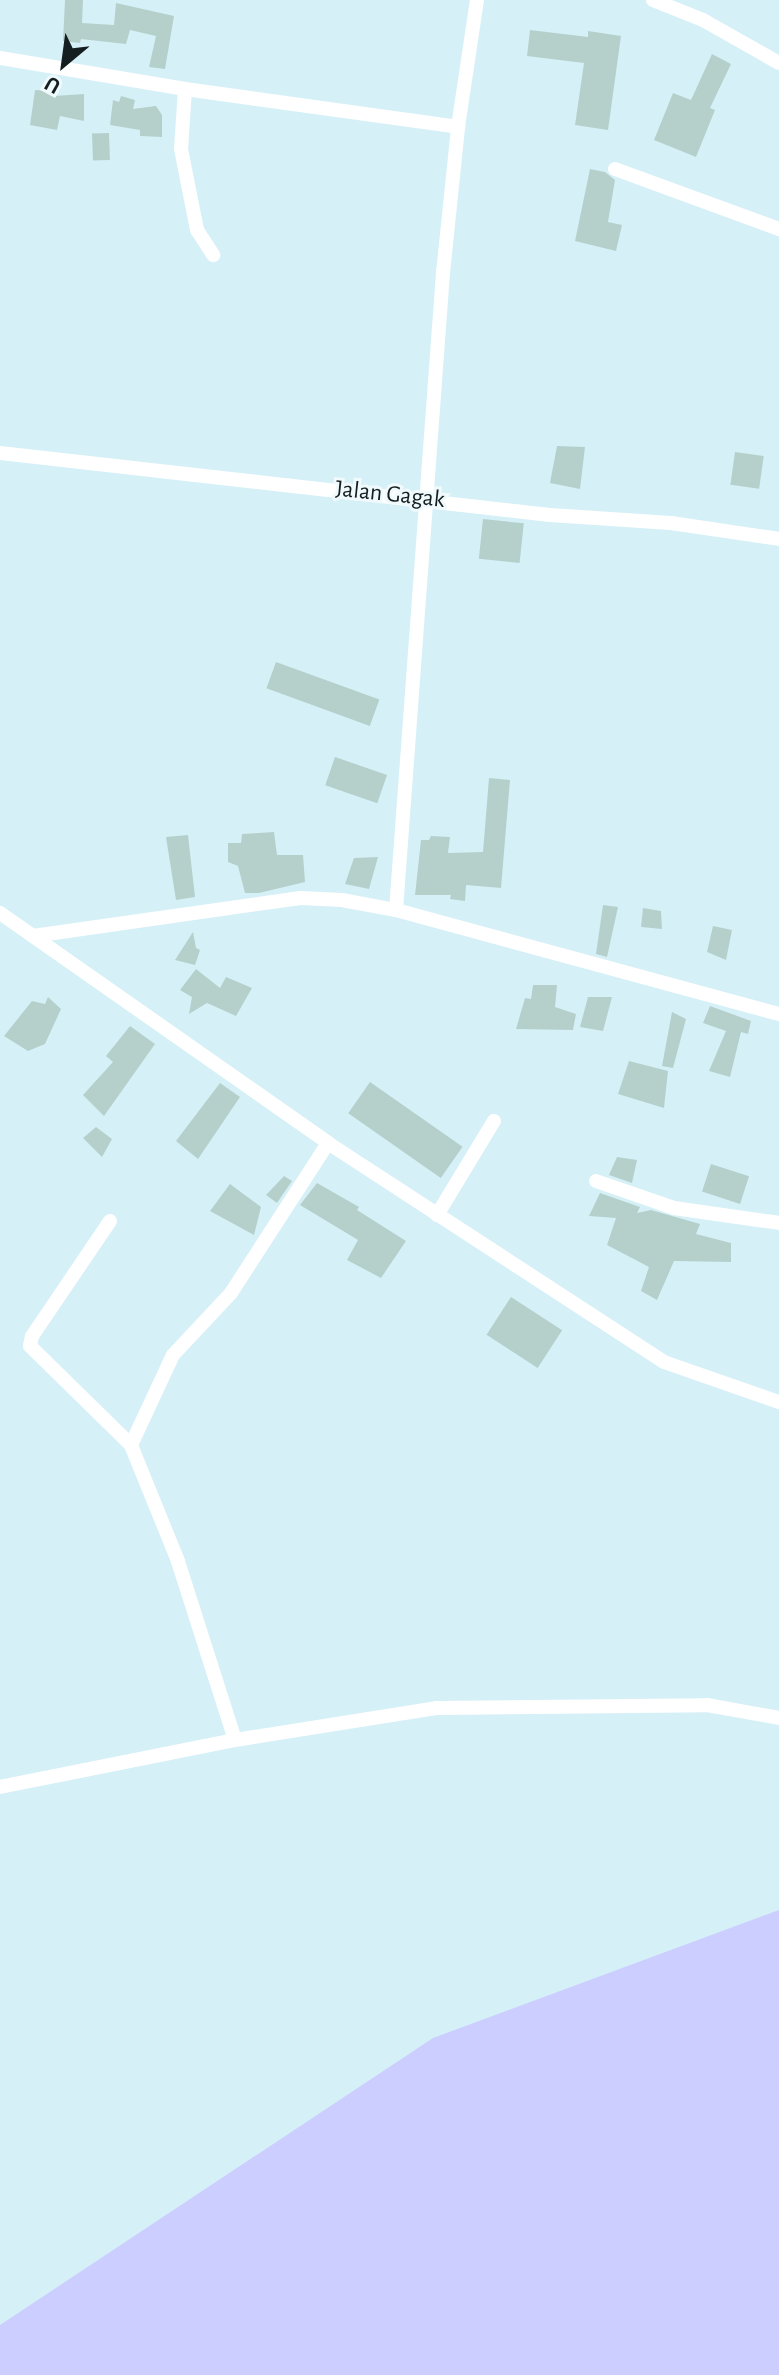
<!DOCTYPE html>
<style>
body{margin:0}
#map{position:relative;width:779px;height:2375px;overflow:hidden;background:#d6f0f8;font-family:"Alegreya Sans",sans-serif}
div>[style]{position:absolute}
[style*='--x']{left:calc(var(--x)*1px);top:calc(var(--y)*1px);width:calc(var(--w)*1px);rotate:calc(var(--a)*1deg)}
.water>*{inset:0;background:#cbcefe}
.building>*{inset:0;background:#b5d0cb;transform-origin:0 0}
.minor>*{height:14px;margin:-7px;padding:0 7px;transform-origin:7px;border-radius:7px;background:#fff}
span{translate:-50% -50%;white-space:nowrap;text-align:center;line-height:1.15;-webkit-text-stroke:6px #f0fafd;paint-order:stroke}
.street-label{font-size:24px;color:#141e21}
.north{position:absolute;left:24px;top:24px;width:80px;height:80px;-webkit-text-stroke:6px #f0fafd;paint-order:stroke;rotate:209deg;font-size:22px;font-weight:700;line-height:32px;text-align:center;color:#141e21}
.north::after{content:'';display:block;margin:auto;width:28px;height:36px;background:#141e21;clip-path:polygon(50% 0,100% 100%,50% 72%,0 100%)}
</style>
<div id="map">
<div class="water">
<i style="clip-path:polygon(779px 1910px,779px 2375px,0 2375px,0 2325px,433px 2038px)"></i>
</div>
<div class="building">
<i style="clip-path:polygon(65px 0,83px 0,82px 23px,114px 25px,116px 3px,174px 16px,165px 69px,149px 67px,156px 36px,130px 30px,126px 44px,81px 39px,80px 43px,63px 41px)"></i>
<i style="clip-path:polygon(530px 30px,588px 37px,588px 31px,621px 36px,608px 130px,575px 125px,584px 63px,527px 56px)"></i>
<i style="clip-path:polygon(712px 54px,731px 64px,710px 108px,715px 110px,696px 157px,654px 140px,673px 93px,691px 100px)"></i>
<i style="clip-path:polygon(35px 90px,53px 91px,54px 96px,84px 94px,84px 121px,60px 116px,57px 130px,30px 125px)"></i>
<i style="clip-path:polygon(121px 96px,135px 100px,133px 109px,156px 106px,162px 115px,162px 137px,140px 136px,140px 130px,110px 125px,113px 100px,119px 102px)"></i>
<i style="left:109px;top:133px;width:27px;height:17px;rotate:88deg"></i>
<i style="clip-path:polygon(590px 169px,605px 172px,615px 180px,608px 222px,622px 225px,616px 251px,575px 241px)"></i>
<i style="clip-path:polygon(557px 446px,585px 447px,580px 489px,550px 483px)"></i>
<i style="left:735px;top:452px;width:29px;height:33px;rotate:8deg"></i>
<i style="left:483px;top:519px;width:41px;height:40px;rotate:6deg"></i>
<i style="left:276px;top:662px;width:110px;height:28px;rotate:20deg"></i>
<i style="left:335px;top:757px;width:55px;height:30px;rotate:19deg"></i>
<i style="clip-path:polygon(489px 778px,510px 780px,501px 888px,466px 885px,465px 901px,450px 899px,451px 895px,415px 895px,421px 840px,429px 840px,431px 836px,450px 837px,448px 853px,483px 852px)"></i>
<i style="clip-path:polygon(274px 832px,277px 855px,303px 855px,305px 882px,259px 893px,245px 893px,238px 866px,228px 862px,228px 843px,241px 843px,242px 834px)"></i>
<i style="clip-path:polygon(188px 835px,195px 897px,176px 900px,166px 837px)"></i>
<i style="clip-path:polygon(378px 857px,369px 889px,345px 884px,354px 858px)"></i>
<i style="clip-path:polygon(603px 905px,618px 907px,607px 957px,596px 954px)"></i>
<i style="clip-path:polygon(643px 908px,661px 911px,662px 929px,641px 927px)"></i>
<i style="clip-path:polygon(713px 926px,732px 930px,726px 960px,707px 952px)"></i>
<i style="clip-path:polygon(193px 932px,196px 948px,200px 950px,195px 965px,175px 960px)"></i>
<i style="clip-path:polygon(196px 969px,220px 988px,226px 977px,252px 988px,236px 1016px,207px 1003px,189px 1014px,192px 997px,180px 990px)"></i>
<i style="clip-path:polygon(533px 985px,557px 985px,555px 1007px,576px 1014px,573px 1030px,516px 1029px,525px 998px,531px 999px)"></i>
<i style="clip-path:polygon(48px 997px,61px 1009px,45px 1044px,28px 1051px,4px 1036px,32px 1001px,45px 1004px)"></i>
<i style="clip-path:polygon(588px 997px,612px 997px,603px 1031px,580px 1027px)"></i>
<i style="clip-path:polygon(710px 1006px,751px 1021px,748px 1034px,741px 1032px,730px 1077px,709px 1071px,726px 1031px,703px 1023px)"></i>
<i style="clip-path:polygon(672px 1012px,686px 1019px,673px 1068px,662px 1066px)"></i>
<i style="clip-path:polygon(130px 1026px,155px 1044px,104px 1116px,83px 1095px,113px 1062px,106px 1056px)"></i>
<i style="clip-path:polygon(629px 1061px,668px 1071px,664px 1108px,618px 1094px)"></i>
<i style="left:370px;top:1082px;width:113px;height:38px;rotate:35deg"></i>
<i style="clip-path:polygon(220px 1083px,240px 1097px,198px 1159px,176px 1141px)"></i>
<i style="clip-path:polygon(96px 1127px,112px 1139px,102px 1157px,83px 1138px)"></i>
<i style="clip-path:polygon(617px 1157px,637px 1160px,632px 1183px,609px 1175px)"></i>
<i style="left:711px;top:1164px;width:40px;height:29px;rotate:18deg"></i>
<i style="clip-path:polygon(284px 1176px,292px 1181px,277px 1203px,266px 1195px)"></i>
<i style="clip-path:polygon(317px 1183px,359px 1207px,357px 1210px,406px 1241px,381px 1278px,347px 1260px,358px 1240px,300px 1205px)"></i>
<i style="clip-path:polygon(230px 1184px,261px 1207px,254px 1235px,210px 1211px)"></i>
<i style="clip-path:polygon(600px 1193px,640px 1207px,637px 1213px,651px 1210px,700px 1224px,696px 1234px,731px 1243px,731px 1262px,674px 1261px,657px 1300px,641px 1291px,649px 1267px,607px 1245px,616px 1218px,589px 1216px)"></i>
<i style="left:511px;top:1297px;width:61px;height:45px;rotate:33deg"></i>
</div>
<div class="minor">
<i style="--x:653;--y:0;--w:54;--a:21.8"></i>
<i style="--x:703;--y:20;--w:87;--a:29.5"></i>
<i style="--x:0;--y:58;--w:188;--a:9.5"></i>
<i style="--x:185;--y:89;--w:276;--a:7.9"></i>
<i style="--x:185;--y:89;--w:60;--a:93.8"></i>
<i style="--x:181;--y:149;--w:83;--a:78.8"></i>
<i style="--x:197;--y:230;--w:30;--a:57"></i>
<i style="--x:615;--y:169;--w:175;--a:20.1"></i>
<i style="--x:0;--y:453;--w:553;--a:6.43"></i>
<i style="--x:550;--y:515;--w:121;--a:3.8"></i>
<i style="--x:671;--y:523;--w:109;--a:8.4"></i>
<i style="--x:396;--y:910;--w:639;--a:-85.78"></i>
<i style="--x:443;--y:273;--w:147;--a:-84.1"></i>
<i style="--x:458;--y:127;--w:128;--a:-81.5"></i>
<i style="--x:0;--y:913;--w:401;--a:35"></i>
<i style="--x:328;--y:1143;--w:401;--a:33.1"></i>
<i style="--x:664;--y:1362;--w:122;--a:19.2"></i>
<i style="--x:33;--y:936;--w:270;--a:-8.1"></i>
<i style="--x:300;--y:898;--w:42;--a:2.7"></i>
<i style="--x:342;--y:900;--w:55;--a:10.5"></i>
<i style="--x:396;--y:910;--w:397;--a:15.2"></i>
<i style="--x:596;--y:1181;--w:83;--a:19.1"></i>
<i style="--x:674;--y:1208;--w:106;--a:8.1"></i>
<i style="--x:437;--y:1215;--w:110;--a:-58.8"></i>
<i style="--x:110;--y:1221;--w:139;--a:124.1"></i>
<i style="--x:32;--y:1336;--w:10;--a:101"></i>
<i style="--x:30;--y:1346;--w:141;--a:44.4"></i>
<i style="--x:235;--y:1740;--w:188;--a:-107.7"></i>
<i style="--x:178;--y:1561;--w:125;--a:-112.1"></i>
<i style="--x:131;--y:1445;--w:99;--a:-65"></i>
<i style="--x:173;--y:1355;--w:85;--a:-46.9"></i>
<i style="--x:231;--y:1293;--w:179;--a:-57.1"></i>
<i style="--x:0;--y:1787;--w:240;--a:-11.3"></i>
<i style="--x:235;--y:1740;--w:205;--a:-9"></i>
<i style="--x:437;--y:1708;--w:270;--a:-0.6"></i>
<i style="--x:707;--y:1705;--w:73;--a:10.2"></i>
</div>
<div class="street-label">
<span style="left:390px;top:495px;rotate:6deg">Jalan Gagak</span>
</div>
<div class="north">U</div>
</div>
